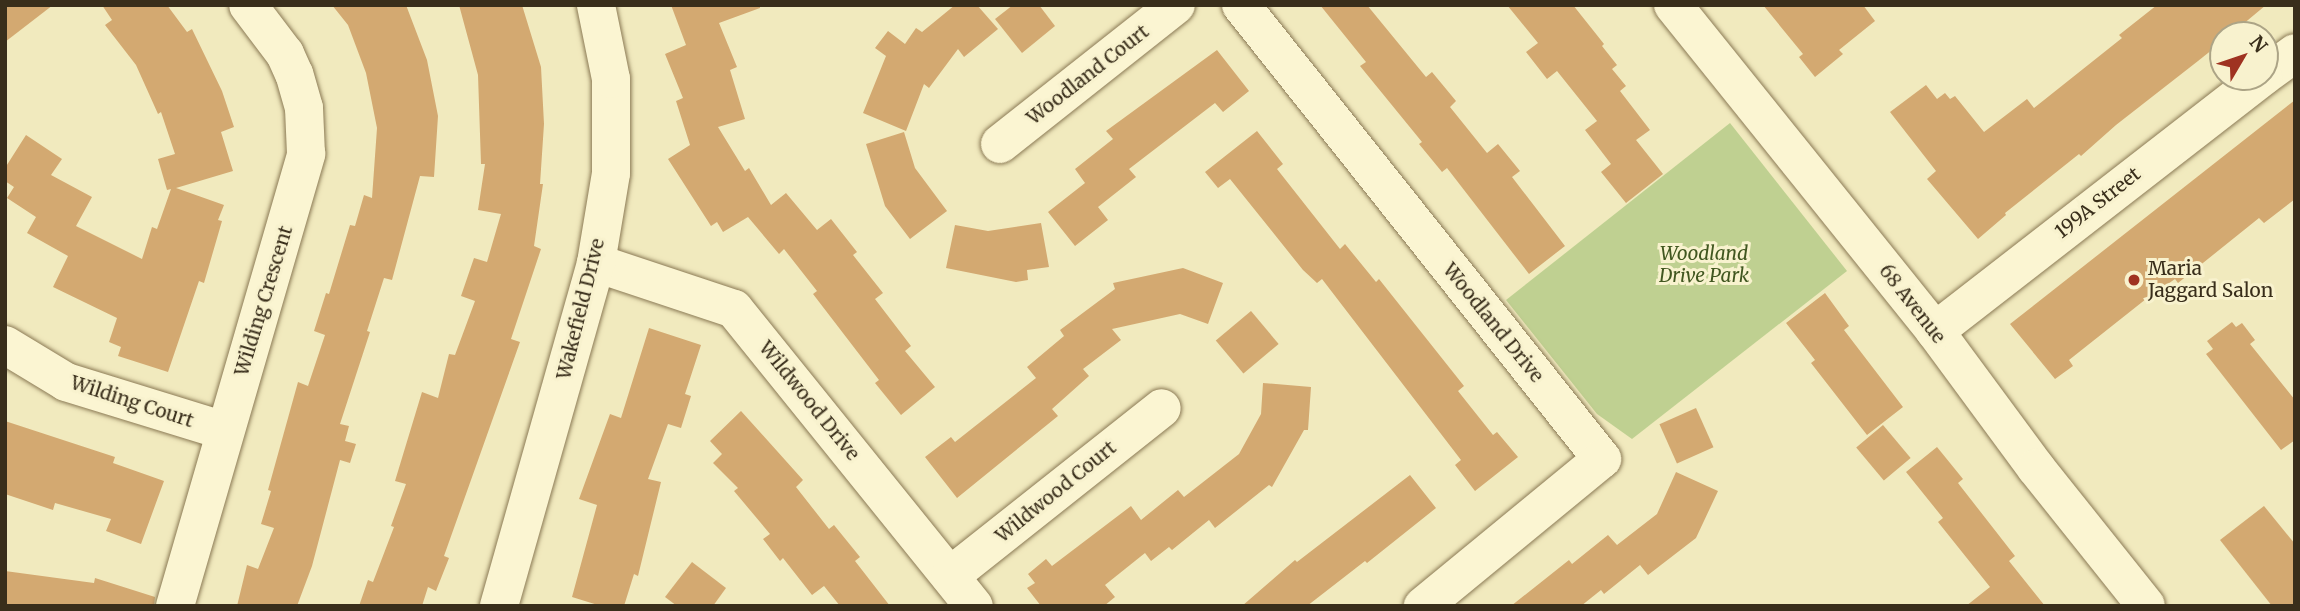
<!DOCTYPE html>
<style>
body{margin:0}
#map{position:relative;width:2300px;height:611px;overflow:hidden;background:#f1eabe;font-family:Merriweather,serif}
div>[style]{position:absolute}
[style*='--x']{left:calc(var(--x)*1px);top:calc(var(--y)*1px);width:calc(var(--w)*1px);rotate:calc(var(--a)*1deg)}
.green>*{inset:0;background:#bfd091}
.building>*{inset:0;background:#d3a971;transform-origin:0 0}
.roads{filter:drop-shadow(0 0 2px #8b7a55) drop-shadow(0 0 2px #8b7a55)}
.minor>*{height:38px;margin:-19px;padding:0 19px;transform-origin:19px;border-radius:19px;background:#fbf5d2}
.dots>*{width:19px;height:19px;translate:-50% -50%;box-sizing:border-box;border:4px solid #f8f2ce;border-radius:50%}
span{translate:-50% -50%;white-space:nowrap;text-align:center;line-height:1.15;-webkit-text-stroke:6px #f8f2ce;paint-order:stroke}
.street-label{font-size:19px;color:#392e1b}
.park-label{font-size:19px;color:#415720;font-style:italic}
.poi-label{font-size:19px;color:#392e1b}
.left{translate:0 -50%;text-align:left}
.frame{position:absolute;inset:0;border:7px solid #392e1b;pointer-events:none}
.north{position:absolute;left:2209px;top:21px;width:70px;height:70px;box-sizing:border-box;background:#f8f2ce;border:2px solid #aca486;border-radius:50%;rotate:51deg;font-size:19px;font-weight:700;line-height:28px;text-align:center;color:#392e1b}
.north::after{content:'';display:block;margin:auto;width:24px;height:32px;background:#9f3321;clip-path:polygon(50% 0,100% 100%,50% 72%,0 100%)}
</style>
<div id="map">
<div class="green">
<i style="clip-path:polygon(1730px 123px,1847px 271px,1632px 439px,1597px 414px,1506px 300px)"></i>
</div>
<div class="building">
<i style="clip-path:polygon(5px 5px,53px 5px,5px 42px)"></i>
<i style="clip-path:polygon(102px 5px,167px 5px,187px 32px,192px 29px,222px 91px,234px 127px,221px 132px,233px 171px,176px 188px,224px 205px,218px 220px,222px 221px,204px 283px,199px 281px,168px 372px,118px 356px,121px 347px,109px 342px,117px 318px,53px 287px,68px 256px,27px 233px,36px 217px,7px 198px,14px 187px,5px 181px,5px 168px,26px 135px,62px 159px,51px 175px,92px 197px,76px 226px,142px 259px,152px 227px,157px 229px,171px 189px,167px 190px,158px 159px,175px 154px,161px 112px,158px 114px,136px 65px,105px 25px,112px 20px)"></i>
<i style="clip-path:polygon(332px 5px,406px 5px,427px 60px,438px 116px,434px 177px,420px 176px,392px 280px,384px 278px,367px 331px,370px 332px,340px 424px,349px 426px,345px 441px,356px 444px,350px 463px,340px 460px,312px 566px,297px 606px,237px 606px,247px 565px,258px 569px,274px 528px,261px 524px,271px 491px,268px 490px,298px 382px,308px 386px,325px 335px,314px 331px,326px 293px,329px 294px,350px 225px,355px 226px,364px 195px,372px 198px,377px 128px,366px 73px,348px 25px)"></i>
<i style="clip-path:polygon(459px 5px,522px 5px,541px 67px,544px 124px,540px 184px,543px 184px,534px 246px,541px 249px,511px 339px,520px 342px,444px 556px,449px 558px,436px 591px,428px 587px,422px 606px,359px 606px,368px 580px,373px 582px,394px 527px,391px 526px,406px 484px,395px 481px,422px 392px,438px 398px,449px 354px,455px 355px,475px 301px,461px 296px,474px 258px,487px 262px,501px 214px,478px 210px,485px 164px,481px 164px,478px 75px)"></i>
<i style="clip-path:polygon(671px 5px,760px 5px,760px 8px,719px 23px,737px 67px,730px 70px,745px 119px,718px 127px,745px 171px,749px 168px,771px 205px,786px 193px,817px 230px,831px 219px,857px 252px,853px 255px,883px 293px,875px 299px,911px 346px,905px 351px,935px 387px,901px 415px,875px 383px,879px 380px,813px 294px,817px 291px,784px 249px,779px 254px,748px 217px,723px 232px,717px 222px,711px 226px,668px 159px,690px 145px,676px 101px,683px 98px,665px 54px,686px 45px)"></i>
<i style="clip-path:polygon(955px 5px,977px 5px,998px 29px,964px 57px,958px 49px,929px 88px,924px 84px,906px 131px,863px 113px,886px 56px,875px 48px,888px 31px,905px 44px,916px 28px,922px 32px)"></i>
<i style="clip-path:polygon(1013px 5px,1039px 5px,1055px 26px,1022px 53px,995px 19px)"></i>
<i style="clip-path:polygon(1320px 5px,1367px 5px,1426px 77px,1432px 72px,1456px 101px,1450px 107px,1487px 153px,1498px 144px,1520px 171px,1512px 177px,1565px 246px,1529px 274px,1447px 168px,1442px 172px,1419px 144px,1422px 142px,1360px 66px,1366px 62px)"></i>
<i style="clip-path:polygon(1507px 5px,1573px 5px,1604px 44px,1602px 46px,1617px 65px,1612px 69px,1626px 86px,1620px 91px,1650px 130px,1636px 140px,1663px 174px,1626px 203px,1601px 172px,1611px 164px,1585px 130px,1597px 121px,1557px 71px,1547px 79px,1526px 52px,1538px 43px)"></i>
<i style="clip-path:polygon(1763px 5px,1863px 5px,1875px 21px,1839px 50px,1843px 54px,1815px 77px,1799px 57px,1803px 54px)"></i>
<i style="clip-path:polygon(2157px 5px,2266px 5px,2230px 35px,2223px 35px,2223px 41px,2198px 61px,2116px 125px,2081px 156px,2079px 154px,2005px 213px,2006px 215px,1978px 239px,1927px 179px,1936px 171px,1890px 112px,1926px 85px,1937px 99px,1945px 93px,1950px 99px,1955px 96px,1984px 132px,2027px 99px,2034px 108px,2122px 38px,2119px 35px)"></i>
<i style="clip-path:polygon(1217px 50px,1249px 91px,1223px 112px,1215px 103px,1129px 169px,1136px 177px,1098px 207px,1108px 220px,1075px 246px,1048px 212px,1085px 183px,1075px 169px,1113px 139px,1106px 131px)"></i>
<i style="clip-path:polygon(2295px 100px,2295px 199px,2264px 223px,2259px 218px,2178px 283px,2175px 279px,2146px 299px,2069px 360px,2073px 366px,2055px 379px,2010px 324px)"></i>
<i style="clip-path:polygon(1257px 131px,1283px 164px,1277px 169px,1340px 249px,1345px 244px,1376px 282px,1379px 279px,1464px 386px,1458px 391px,1493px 435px,1497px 432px,1518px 457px,1475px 491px,1455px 465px,1461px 460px,1322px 279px,1317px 283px,1303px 270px,1230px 179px,1218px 188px,1205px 172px)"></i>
<i style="clip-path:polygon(904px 132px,915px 168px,947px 211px,910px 239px,885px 206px,866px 144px)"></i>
<i style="clip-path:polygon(1041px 223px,1049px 267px,1027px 270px,1028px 280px,1016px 282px,946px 268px,955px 225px,988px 231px)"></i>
<i style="clip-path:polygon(1183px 268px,1223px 283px,1208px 324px,1180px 314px,1112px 329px,1121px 340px,1083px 369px,1089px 376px,1052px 409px,1058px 416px,957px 498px,925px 457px,951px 437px,955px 442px,1036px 378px,1027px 367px,1064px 336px,1060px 330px,1115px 289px,1113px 283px)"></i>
<i style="clip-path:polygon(1825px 293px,1849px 326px,1844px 330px,1903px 407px,1867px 435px,1811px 363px,1815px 360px,1786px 323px)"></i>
<i style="left:1251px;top:311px;width:43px;height:46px;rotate:50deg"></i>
<i style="clip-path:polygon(2232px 322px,2236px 327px,2242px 323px,2255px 340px,2250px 344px,2295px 400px,2295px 440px,2281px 450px,2206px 354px,2213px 349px,2207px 341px)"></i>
<i style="clip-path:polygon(649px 328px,701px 345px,685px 394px,691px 396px,681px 428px,668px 424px,648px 479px,661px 482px,638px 576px,634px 574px,624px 606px,601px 606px,572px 597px,597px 505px,579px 499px,610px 414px,621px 418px)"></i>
<i style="clip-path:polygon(1263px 383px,1311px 387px,1308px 430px,1304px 430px,1272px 487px,1269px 485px,1215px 528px,1209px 520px,1172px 550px,1169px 547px,1151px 561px,1145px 553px,1105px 585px,1115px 597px,1104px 606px,1041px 606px,1027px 588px,1035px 583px,1028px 574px,1046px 559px,1052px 566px,1131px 506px,1141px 520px,1178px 490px,1184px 497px,1239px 454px,1261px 414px)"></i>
<i style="left:1696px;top:408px;width:43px;height:40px;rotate:66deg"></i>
<i style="clip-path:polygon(741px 411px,803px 480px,796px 487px,829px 529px,834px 525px,860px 557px,855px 561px,890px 606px,840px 606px,824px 586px,812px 595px,783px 558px,780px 561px,763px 539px,770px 534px,734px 491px,738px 488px,713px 463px,722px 454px,710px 441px)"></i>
<i style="clip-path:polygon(5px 421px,115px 457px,113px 463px,164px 481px,141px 544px,106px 531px,111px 519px,55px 503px,53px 510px,5px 494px)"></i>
<i style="left:1883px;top:425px;width:43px;height:35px;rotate:50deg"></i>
<i style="clip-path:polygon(1937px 447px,1963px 479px,1958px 483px,2015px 556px,2009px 561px,2045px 606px,1966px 606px,1990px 587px,1938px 522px,1943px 518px,1906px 472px)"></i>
<i style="clip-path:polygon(1676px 472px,1718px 491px,1696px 538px,1648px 575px,1640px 565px,1604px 594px,1601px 590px,1581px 606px,1511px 606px,1569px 560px,1572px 564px,1608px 535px,1617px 545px,1657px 514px)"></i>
<i style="clip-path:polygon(1410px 475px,1436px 508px,1367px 563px,1365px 561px,1307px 606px,1242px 606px,1295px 560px,1297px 562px)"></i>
<i style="clip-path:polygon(2264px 506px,2295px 544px,2295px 606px,2272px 606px,2220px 540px)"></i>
<i style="clip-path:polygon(692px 562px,726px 588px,713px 606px,677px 606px,665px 597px)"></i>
<i style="clip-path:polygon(5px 571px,94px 583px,95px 578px,155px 597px,154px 606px,5px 606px)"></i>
</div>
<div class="roads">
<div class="minor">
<i style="--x:1241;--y:5;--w:580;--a:51.51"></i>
<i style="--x:1602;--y:459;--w:232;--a:140.6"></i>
<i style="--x:1673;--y:5;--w:418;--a:51.2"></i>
<i style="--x:1935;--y:331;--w:170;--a:53.6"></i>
<i style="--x:2036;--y:468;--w:176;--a:51.4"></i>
<i style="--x:2265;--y:75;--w:37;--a:-36"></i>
<i style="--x:1000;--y:144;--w:224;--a:-38.3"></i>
<i style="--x:596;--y:263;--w:145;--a:18.4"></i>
<i style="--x:734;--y:309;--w:382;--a:51.1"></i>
<i style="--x:1935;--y:331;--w:415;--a:-37.8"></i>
<i style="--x:5;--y:345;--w:71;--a:31.2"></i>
<i style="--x:66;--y:382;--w:166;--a:17.1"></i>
<i style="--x:950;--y:576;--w:270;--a:-38.4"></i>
<i style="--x:175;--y:606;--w:471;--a:-73.8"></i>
<i style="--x:306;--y:154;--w:46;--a:-92.5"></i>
<i style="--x:304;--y:108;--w:35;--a:-106"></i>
<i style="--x:294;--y:74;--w:22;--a:-114"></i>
<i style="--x:285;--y:54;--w:61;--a:-127.1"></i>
<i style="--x:499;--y:606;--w:356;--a:-74.2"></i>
<i style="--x:596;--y:263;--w:91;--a:-80.5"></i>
<i style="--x:611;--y:173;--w:94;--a:-90"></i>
<i style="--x:611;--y:79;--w:76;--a:-101.5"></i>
</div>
</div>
<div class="dots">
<i style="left:2134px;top:280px;background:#9f3321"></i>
</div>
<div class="street-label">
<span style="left:1088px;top:75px;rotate:-38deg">Woodland Court</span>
<span style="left:2098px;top:203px;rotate:-38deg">199A Street</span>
<span style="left:264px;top:301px;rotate:-73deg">Wilding Crescent</span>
<span style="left:1912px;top:304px;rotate:52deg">68 Avenue</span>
<span style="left:581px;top:309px;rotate:-76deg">Wakefield Drive</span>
<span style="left:1493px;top:323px;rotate:51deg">Woodland Drive</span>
<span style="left:809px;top:401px;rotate:51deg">Wildwood Drive</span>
<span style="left:132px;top:402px;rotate:18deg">Wilding Court</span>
<span style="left:1056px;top:492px;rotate:-39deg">Wildwood Court</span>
</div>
<div class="park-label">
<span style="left:1704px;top:265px">Woodland<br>Drive Park</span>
</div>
<div class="poi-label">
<span class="left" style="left:2148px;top:280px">Maria<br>Jaggard Salon</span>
</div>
<div class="frame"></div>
<div class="north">N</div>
</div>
